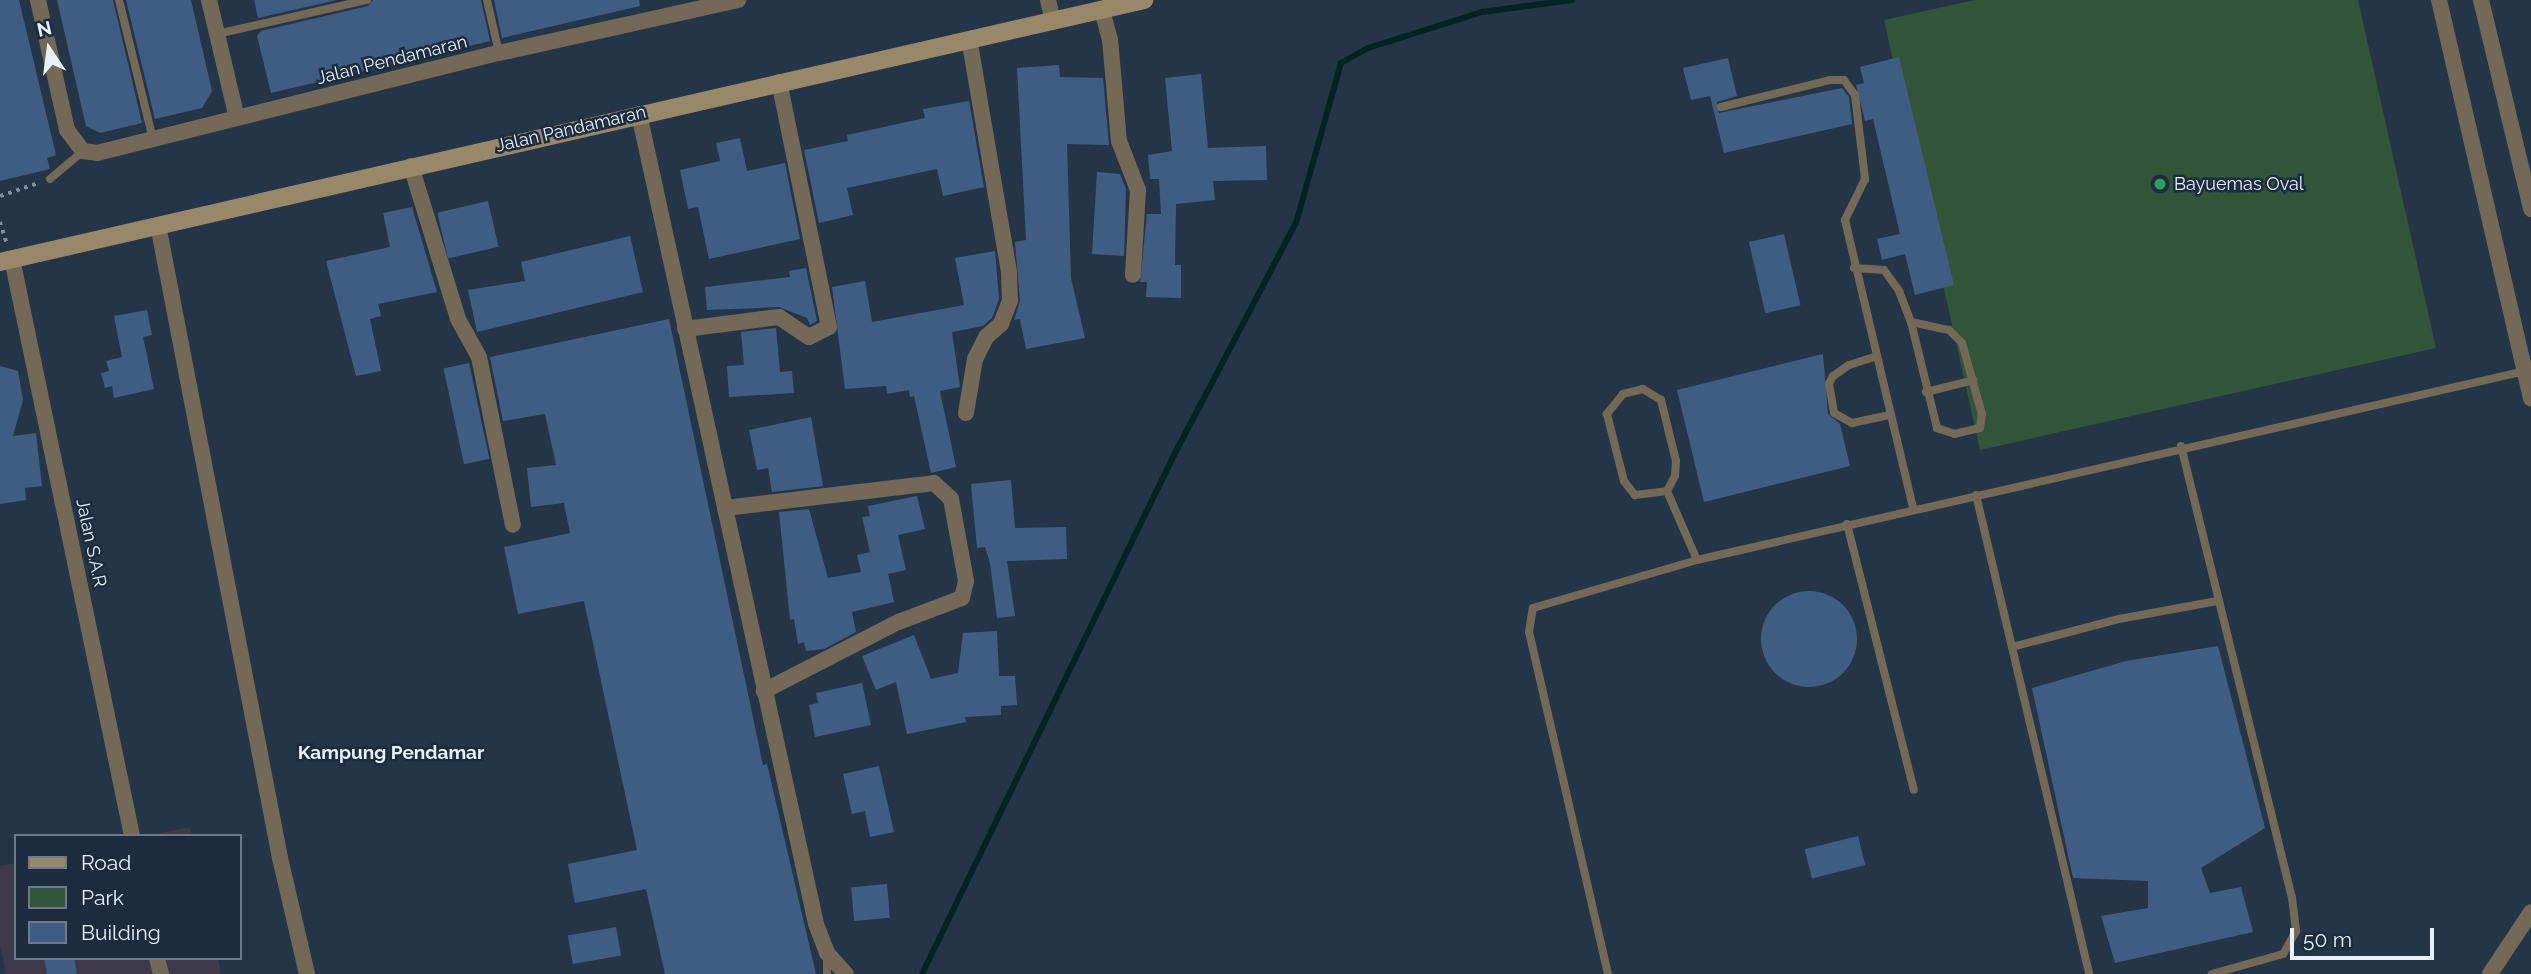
<!DOCTYPE html>
<style>
body{margin:0}
#map{position:relative;width:2531px;height:974px;overflow:hidden;background:#253548;font-family:Raleway,sans-serif}
div>[style]{position:absolute}
[style*='--x']{left:calc(var(--x)*1px);top:calc(var(--y)*1px);width:calc(var(--w)*1px);rotate:calc(var(--a)*1deg)}
.education>*{inset:0;background:#3e3848}
.green>*{inset:0;background:#325439}
.stream>*{height:6px;margin:-3px;padding:0 3px;transform-origin:3px;border-radius:3px;background:#002324}
.building>*{inset:0;background:#3f5d82;transform-origin:0 0}
.round{border-radius:50%}
.path>*{height:3.5px;margin-top:-1.75px;transform-origin:0;background:repeating-linear-gradient(90deg,#808d9d 0 3.5px,transparent 0 8.5px)}
.service>*{height:8px;margin:-4px;padding:0 4px;transform-origin:4px;border-radius:4px;background:#746956}
.minor>*{height:16px;margin:-8px;padding:0 8px;transform-origin:8px;border-radius:8px;background:#746956}
.secondary>*{height:18px;margin:-9px;padding:0 9px;transform-origin:9px;border-radius:9px;background:#988768}
.dots>*{width:19px;height:19px;translate:-50% -50%;box-sizing:border-box;border:4px solid #1c2b3d;border-radius:50%}
span{translate:-50% -50%;white-space:nowrap;text-align:center;line-height:1.15;-webkit-text-stroke:5px #1c2b3d;paint-order:stroke}
.street-label{font-size:18px;color:#e7f1fe}
.poi-label{font-size:18px;color:#e7f1fe}
.left{translate:0 -50%;text-align:left}
.neighbourhood-label{font-size:19px;color:#e7f1fe;font-weight:700}
.legend{position:absolute;left:14px;top:834px;width:228px;height:126px;box-sizing:border-box;background:#1c2b3d;border:2px solid #6d7a8a;margin:0;padding:9px 12px;list-style:none;font-size:21px;color:#e7f1fe}
.legend li{display:flex;align-items:center;gap:14px;height:35px}
.legend b{width:35px;border:2px solid #6d7a8a}
.north{position:absolute;left:14px;top:14px;width:70px;height:70px;-webkit-text-stroke:5px #1c2b3d;paint-order:stroke;rotate:347deg;font-size:19px;font-weight:700;line-height:28px;text-align:center;color:#e7f1fe}
.north::after{content:'';display:block;margin:auto;width:24px;height:32px;background:#e7f1fe;clip-path:polygon(50% 0,100% 100%,50% 72%,0 100%)}
.scale{position:absolute;left:2290px;top:928px;width:144px;height:32px;box-sizing:border-box;border:4px solid #e7f1fe;border-top:0;padding-left:9px;font-size:21px;line-height:24px;white-space:nowrap;color:#e7f1fe;-webkit-text-stroke:5px #1c2b3d;paint-order:stroke}
</style>
<div id="map">
<div class="education">
<i style="clip-path:polygon(190px 827px,192px 836px,146px 836px)"></i>
<i style="clip-path:polygon(16px 863px,16px 958px,218px 958px,221px 974px,6px 974px,0 944px,0 866px)"></i>
</div>
<div class="green">
<i style="clip-path:polygon(1975px 0,2358px 0,2436px 348px,1980px 450px,1884px 20px)"></i>
</div>
<div class="stream">
<i style="--x:922;--y:974;--w:577;--a:-64.1"></i>
<i style="--x:1174;--y:455;--w:262;--a:-62.3"></i>
<i style="--x:1296;--y:223;--w:166;--a:-74.3"></i>
<i style="--x:1341;--y:63;--w:31;--a:-29"></i>
<i style="--x:1368;--y:48;--w:120;--a:-17.5"></i>
<i style="--x:1482;--y:12;--w:91;--a:-7.6"></i>
</div>
<div class="building">
<i style="clip-path:polygon(0 0,19px 0,56px 155px,47px 158px,50px 169px,0 181px)"></i>
<i style="clip-path:polygon(57px 0,113px 0,142px 123px,100px 133px,86px 126px)"></i>
<i style="clip-path:polygon(126px 0,191px 0,212px 91px,202px 108px,155px 119px)"></i>
<i style="clip-path:polygon(254px 0,337px 0,258px 18px)"></i>
<i style="clip-path:polygon(373px 0,481px 0,490px 41px,271px 93px,257px 36px,261px 31px,368px 6px)"></i>
<i style="clip-path:polygon(494px 0,639px 0,640px 6px,502px 38px)"></i>
<i style="clip-path:polygon(1899px 57px,1954px 285px,1915px 295px,1905px 254px,1882px 260px,1877px 239px,1900px 234px,1873px 119px,1865px 121px,1856px 85px,1864px 83px,1860px 67px)"></i>
<i style="clip-path:polygon(1728px 58px,1737px 96px,1717px 102px,1719px 113px,1842px 88px,1849px 97px,1852px 124px,1724px 153px,1710px 96px,1691px 100px,1683px 68px)"></i>
<i style="clip-path:polygon(1059px 65px,1060px 77px,1103px 78px,1109px 145px,1067px 144px,1071px 278px,1085px 338px,1026px 349px,1020px 319px,1014px 320px,1020px 301px,1015px 242px,1026px 240px,1017px 68px)"></i>
<i style="clip-path:polygon(1201px 74px,1208px 148px,1266px 146px,1267px 180px,1213px 181px,1215px 200px,1176px 204px,1175px 265px,1181px 265px,1181px 298px,1146px 297px,1147px 282px,1140px 282px,1147px 214px,1161px 214px,1159px 179px,1150px 179px,1148px 155px,1172px 151px,1165px 78px)"></i>
<i style="clip-path:polygon(969px 101px,984px 187px,943px 196px,937px 169px,847px 188px,853px 215px,819px 223px,804px 150px,848px 141px,847px 135px,925px 118px,923px 109px)"></i>
<i style="clip-path:polygon(740px 138px,747px 171px,785px 163px,800px 239px,709px 259px,698px 207px,688px 209px,680px 170px,720px 161px,716px 143px)"></i>
<i style="clip-path:polygon(1097px 172px,1120px 174px,1126px 189px,1124px 256px,1092px 254px)"></i>
<i style="left:488px;top:201px;width:47px;height:52px;rotate:77deg"></i>
<i style="clip-path:polygon(412px 207px,437px 292px,378px 304px,381px 316px,370px 319px,381px 371px,356px 376px,326px 261px,390px 247px,383px 213px)"></i>
<i style="left:1784px;top:234px;width:73px;height:36px;rotate:77deg"></i>
<i style="clip-path:polygon(630px 236px,643px 292px,477px 332px,468px 290px,525px 281px,521px 262px)"></i>
<i style="clip-path:polygon(995px 251px,999px 299px,992px 318px,983px 326px,952px 332px,960px 387px,940px 391px,956px 467px,931px 473px,914px 396px,910px 397px,909px 390px,887px 394px,886px 386px,845px 389px,832px 287px,865px 281px,872px 322px,964px 305px,955px 258px)"></i>
<i style="clip-path:polygon(806px 268px,817px 321px,810px 325px,807px 318px,779px 307px,707px 310px,705px 287px,790px 277px,789px 271px)"></i>
<i style="clip-path:polygon(147px 310px,152px 335px,143px 337px,154px 389px,114px 398px,112px 386px,105px 388px,101px 373px,109px 371px,106px 361px,122px 357px,114px 316px)"></i>
<i style="clip-path:polygon(669px 319px,763px 765px,767px 764px,816px 974px,665px 974px,646px 889px,575px 903px,568px 864px,637px 850px,584px 601px,518px 614px,504px 547px,570px 533px,564px 503px,531px 507px,527px 468px,556px 465px,545px 414px,503px 421px,490px 357px)"></i>
<i style="clip-path:polygon(776px 328px,780px 372px,792px 371px,794px 393px,729px 397px,727px 366px,744px 365px,741px 332px)"></i>
<i style="clip-path:polygon(1823px 354px,1828px 414px,1840px 424px,1850px 466px,1704px 502px,1677px 390px)"></i>
<i style="left:469px;top:363px;width:98px;height:26px;rotate:78deg"></i>
<i style="clip-path:polygon(0 366px,18px 371px,23px 400px,13px 436px,36px 433px,42px 486px,25px 488px,26px 500px,0 504px)"></i>
<i style="clip-path:polygon(811px 417px,823px 486px,772px 492px,768px 468px,757px 470px,749px 430px)"></i>
<i style="clip-path:polygon(1011px 480px,1015px 528px,1066px 527px,1067px 559px,1007px 561px,1015px 616px,997px 618px,990px 563px,985px 547px,977px 548px,971px 484px)"></i>
<i style="clip-path:polygon(917px 496px,925px 529px,898px 535px,906px 570px,888px 574px,894px 602px,852px 612px,856px 632px,824px 649px,806px 651px,804px 642px,798px 644px,794px 619px,790px 620px,779px 512px,809px 509px,828px 578px,861px 572px,857px 555px,870px 552px,862px 517px,870px 516px,868px 506px)"></i>
<i class="round" style="left:1761px;top:591px;width:96px;height:96px"></i>
<i style="clip-path:polygon(997px 631px,999px 676px,1015px 676px,1017px 705px,1001px 706px,1001px 715px,965px 717px,966px 722px,907px 734px,896px 682px,876px 690px,862px 656px,914px 635px,931px 679px,958px 673px,963px 633px)"></i>
<i style="clip-path:polygon(2218px 646px,2265px 828px,2201px 868px,2210px 893px,2241px 887px,2253px 932px,2115px 963px,2101px 916px,2148px 908px,2148px 881px,2073px 878px,2032px 688px,2126px 661px)"></i>
<i style="clip-path:polygon(862px 683px,871px 725px,815px 737px,809px 705px,818px 703px,816px 693px)"></i>
<i style="clip-path:polygon(879px 766px,894px 832px,870px 837px,865px 811px,852px 814px,843px 774px)"></i>
<i style="left:1858px;top:836px;width:30px;height:55px;rotate:76deg"></i>
<i style="left:887px;top:884px;width:34px;height:36px;rotate:85deg"></i>
<i style="left:616px;top:927px;width:29px;height:49px;rotate:80deg"></i>
<i style="clip-path:polygon(44px 958px,74px 958px,77px 974px,47px 974px)"></i>
</div>
<div class="path">
<i style="--x:0;--y:196;--w:40;--a:-18.9"></i>
<i style="--x:0;--y:222;--w:22;--a:72"></i>
</div>
<div class="service">
<i style="--x:119;--y:0;--w:144;--a:76.3"></i>
<i style="--x:487;--y:0;--w:54;--a:77.2"></i>
<i style="--x:217;--y:34;--w:154;--a:-12.8"></i>
<i style="--x:1721;--y:107;--w:112;--a:-13.9"></i>
<i style="--x:1830;--y:80;--w:14;--a:0"></i>
<i style="--x:1844;--y:80;--w:19;--a:54"></i>
<i style="--x:1855;--y:95;--w:85;--a:83.2"></i>
<i style="--x:1865;--y:179;--w:46;--a:116"></i>
<i style="--x:1845;--y:220;--w:296;--a:76.7"></i>
<i style="--x:50;--y:179;--w:43;--a:-40.3"></i>
<i style="--x:1854;--y:268;--w:30;--a:4"></i>
<i style="--x:1884;--y:270;--w:26;--a:54"></i>
<i style="--x:1899;--y:291;--w:33;--a:69"></i>
<i style="--x:1911;--y:322;--w:39;--a:12"></i>
<i style="--x:1949;--y:330;--w:18;--a:45"></i>
<i style="--x:1962;--y:343;--w:74;--a:74.3"></i>
<i style="--x:1982;--y:414;--w:14;--a:98"></i>
<i style="--x:1980;--y:428;--w:26;--a:167"></i>
<i style="--x:1955;--y:434;--w:19;--a:-162"></i>
<i style="--x:1937;--y:428;--w:109;--a:-103.8"></i>
<i style="--x:1877;--y:356;--w:29;--a:162"></i>
<i style="--x:1849;--y:365;--w:19;--a:145"></i>
<i style="--x:1833;--y:376;--w:9;--a:117"></i>
<i style="--x:1829;--y:384;--w:29;--a:80"></i>
<i style="--x:1834;--y:413;--w:21;--a:29"></i>
<i style="--x:1852;--y:423;--w:40;--a:-12"></i>
<i style="--x:1926;--y:392;--w:49;--a:-14"></i>
<i style="--x:2181;--y:446;--w:465;--a:76.2"></i>
<i style="--x:2292;--y:898;--w:33;--a:83"></i>
<i style="--x:2296;--y:931;--w:26;--a:119"></i>
<i style="--x:2283;--y:954;--w:74;--a:164.3"></i>
<i style="--x:1667;--y:491;--w:17;--a:-62"></i>
<i style="--x:1675;--y:476;--w:15;--a:-86"></i>
<i style="--x:1676;--y:461;--w:63;--a:-103.8"></i>
<i style="--x:1661;--y:400;--w:21;--a:-149"></i>
<i style="--x:1643;--y:389;--w:21;--a:166"></i>
<i style="--x:1623;--y:394;--w:26;--a:129"></i>
<i style="--x:1607;--y:414;--w:69;--a:75.8"></i>
<i style="--x:1624;--y:481;--w:18;--a:52"></i>
<i style="--x:1635;--y:495;--w:32;--a:-7"></i>
<i style="--x:1667;--y:491;--w:75;--a:66.5"></i>
<i style="--x:1976;--y:495;--w:492;--a:76.7"></i>
<i style="--x:1847;--y:524;--w:274;--a:75.9"></i>
<i style="--x:2012;--y:647;--w:111;--a:-14.7"></i>
<i style="--x:2119;--y:619;--w:100;--a:-10.4"></i>
<i style="--x:827;--y:956;--w:18;--a:90"></i>
<i style="--x:1608;--y:974;--w:351;--a:-103"></i>
<i style="--x:1529;--y:632;--w:24;--a:-81"></i>
<i style="--x:1533;--y:608;--w:171;--a:-16.3"></i>
<i style="--x:1697;--y:560;--w:849;--a:-12.86"></i>
</div>
<div class="minor">
<i style="--x:38;--y:0;--w:133;--a:77.4"></i>
<i style="--x:67;--y:130;--w:26;--a:53"></i>
<i style="--x:83;--y:151;--w:14;--a:8"></i>
<i style="--x:97;--y:153;--w:414;--a:-14"></i>
<i style="--x:499;--y:53;--w:245;--a:-12.5"></i>
<i style="--x:209;--y:0;--w:121;--a:76.7"></i>
<i style="--x:1048;--y:0;--w:22;--a:77"></i>
<i style="--x:2439;--y:0;--w:409;--a:77"></i>
<i style="--x:2481;--y:0;--w:215;--a:76.5"></i>
<i style="--x:1102;--y:10;--w:30;--a:75"></i>
<i style="--x:1110;--y:39;--w:102;--a:85"></i>
<i style="--x:1119;--y:141;--w:53;--a:68.8"></i>
<i style="--x:1138;--y:190;--w:85;--a:93.4"></i>
<i style="--x:639;--y:114;--w:829;--a:77.67"></i>
<i style="--x:816;--y:924;--w:31;--a:69"></i>
<i style="--x:827;--y:953;--w:28;--a:48"></i>
<i style="--x:411;--y:166;--w:160;--a:72.9"></i>
<i style="--x:458;--y:319;--w:43;--a:61.1"></i>
<i style="--x:479;--y:357;--w:171;--a:78.6"></i>
<i style="--x:158;--y:225;--w:645;--a:79.09"></i>
<i style="--x:280;--y:858;--w:119;--a:76.9"></i>
<i style="--x:12;--y:259;--w:589;--a:78.25"></i>
<i style="--x:685;--y:329;--w:95;--a:-7.3"></i>
<i style="--x:779;--y:317;--w:36;--a:34"></i>
<i style="--x:809;--y:337;--w:22;--a:-27"></i>
<i style="--x:829;--y:327;--w:250;--a:-101.5"></i>
<i style="--x:966;--y:413;--w:55;--a:-80.5"></i>
<i style="--x:975;--y:359;--w:25;--a:-63"></i>
<i style="--x:986;--y:337;--w:20;--a:-41"></i>
<i style="--x:1001;--y:324;--w:25;--a:-69"></i>
<i style="--x:1010;--y:301;--w:29;--a:-92"></i>
<i style="--x:1009;--y:272;--w:236;--a:-99.7"></i>
<i style="--x:725;--y:508;--w:210;--a:-6.8"></i>
<i style="--x:934;--y:483;--w:23;--a:43"></i>
<i style="--x:951;--y:499;--w:83;--a:79.6"></i>
<i style="--x:966;--y:581;--w:17;--a:103"></i>
<i style="--x:962;--y:598;--w:68;--a:159.4"></i>
<i style="--x:898;--y:622;--w:151;--a:152.8"></i>
<i style="--x:157;--y:958;--w:16;--a:76"></i>
<i style="--x:2490;--y:974;--w:74;--a:-56.5"></i>
</div>
<div class="secondary">
<i style="--x:0;--y:262;--w:1174;--a:-12.9"></i>
</div>
<div class="dots">
<i style="left:2160px;top:184px;background:#2e9e5b"></i>
</div>
<div class="street-label">
<span style="left:392px;top:60px;rotate:-14deg">Jalan Pendamaran</span>
<span style="left:571px;top:129px;rotate:-13deg">Jalan Pandamaran</span>
<span style="left:91px;top:543px;rotate:78deg">Jalan S.A.R</span>
</div>
<div class="poi-label">
<span class="left" style="left:2174px;top:184px">Bayuemas Oval</span>
</div>
<div class="neighbourhood-label">
<span style="left:391px;top:753px">Kampung Pendamar</span>
</div>
<ul class="legend">
<li><b style="height:9px;background:#988768"></b>Road</li>
<li><b style="height:19px;background:#325439"></b>Park</li>
<li><b style="height:19px;background:#3f5d82"></b>Building</li>
</ul>
<div class="north">N</div>
<div class="scale">50 m</div>
</div>
